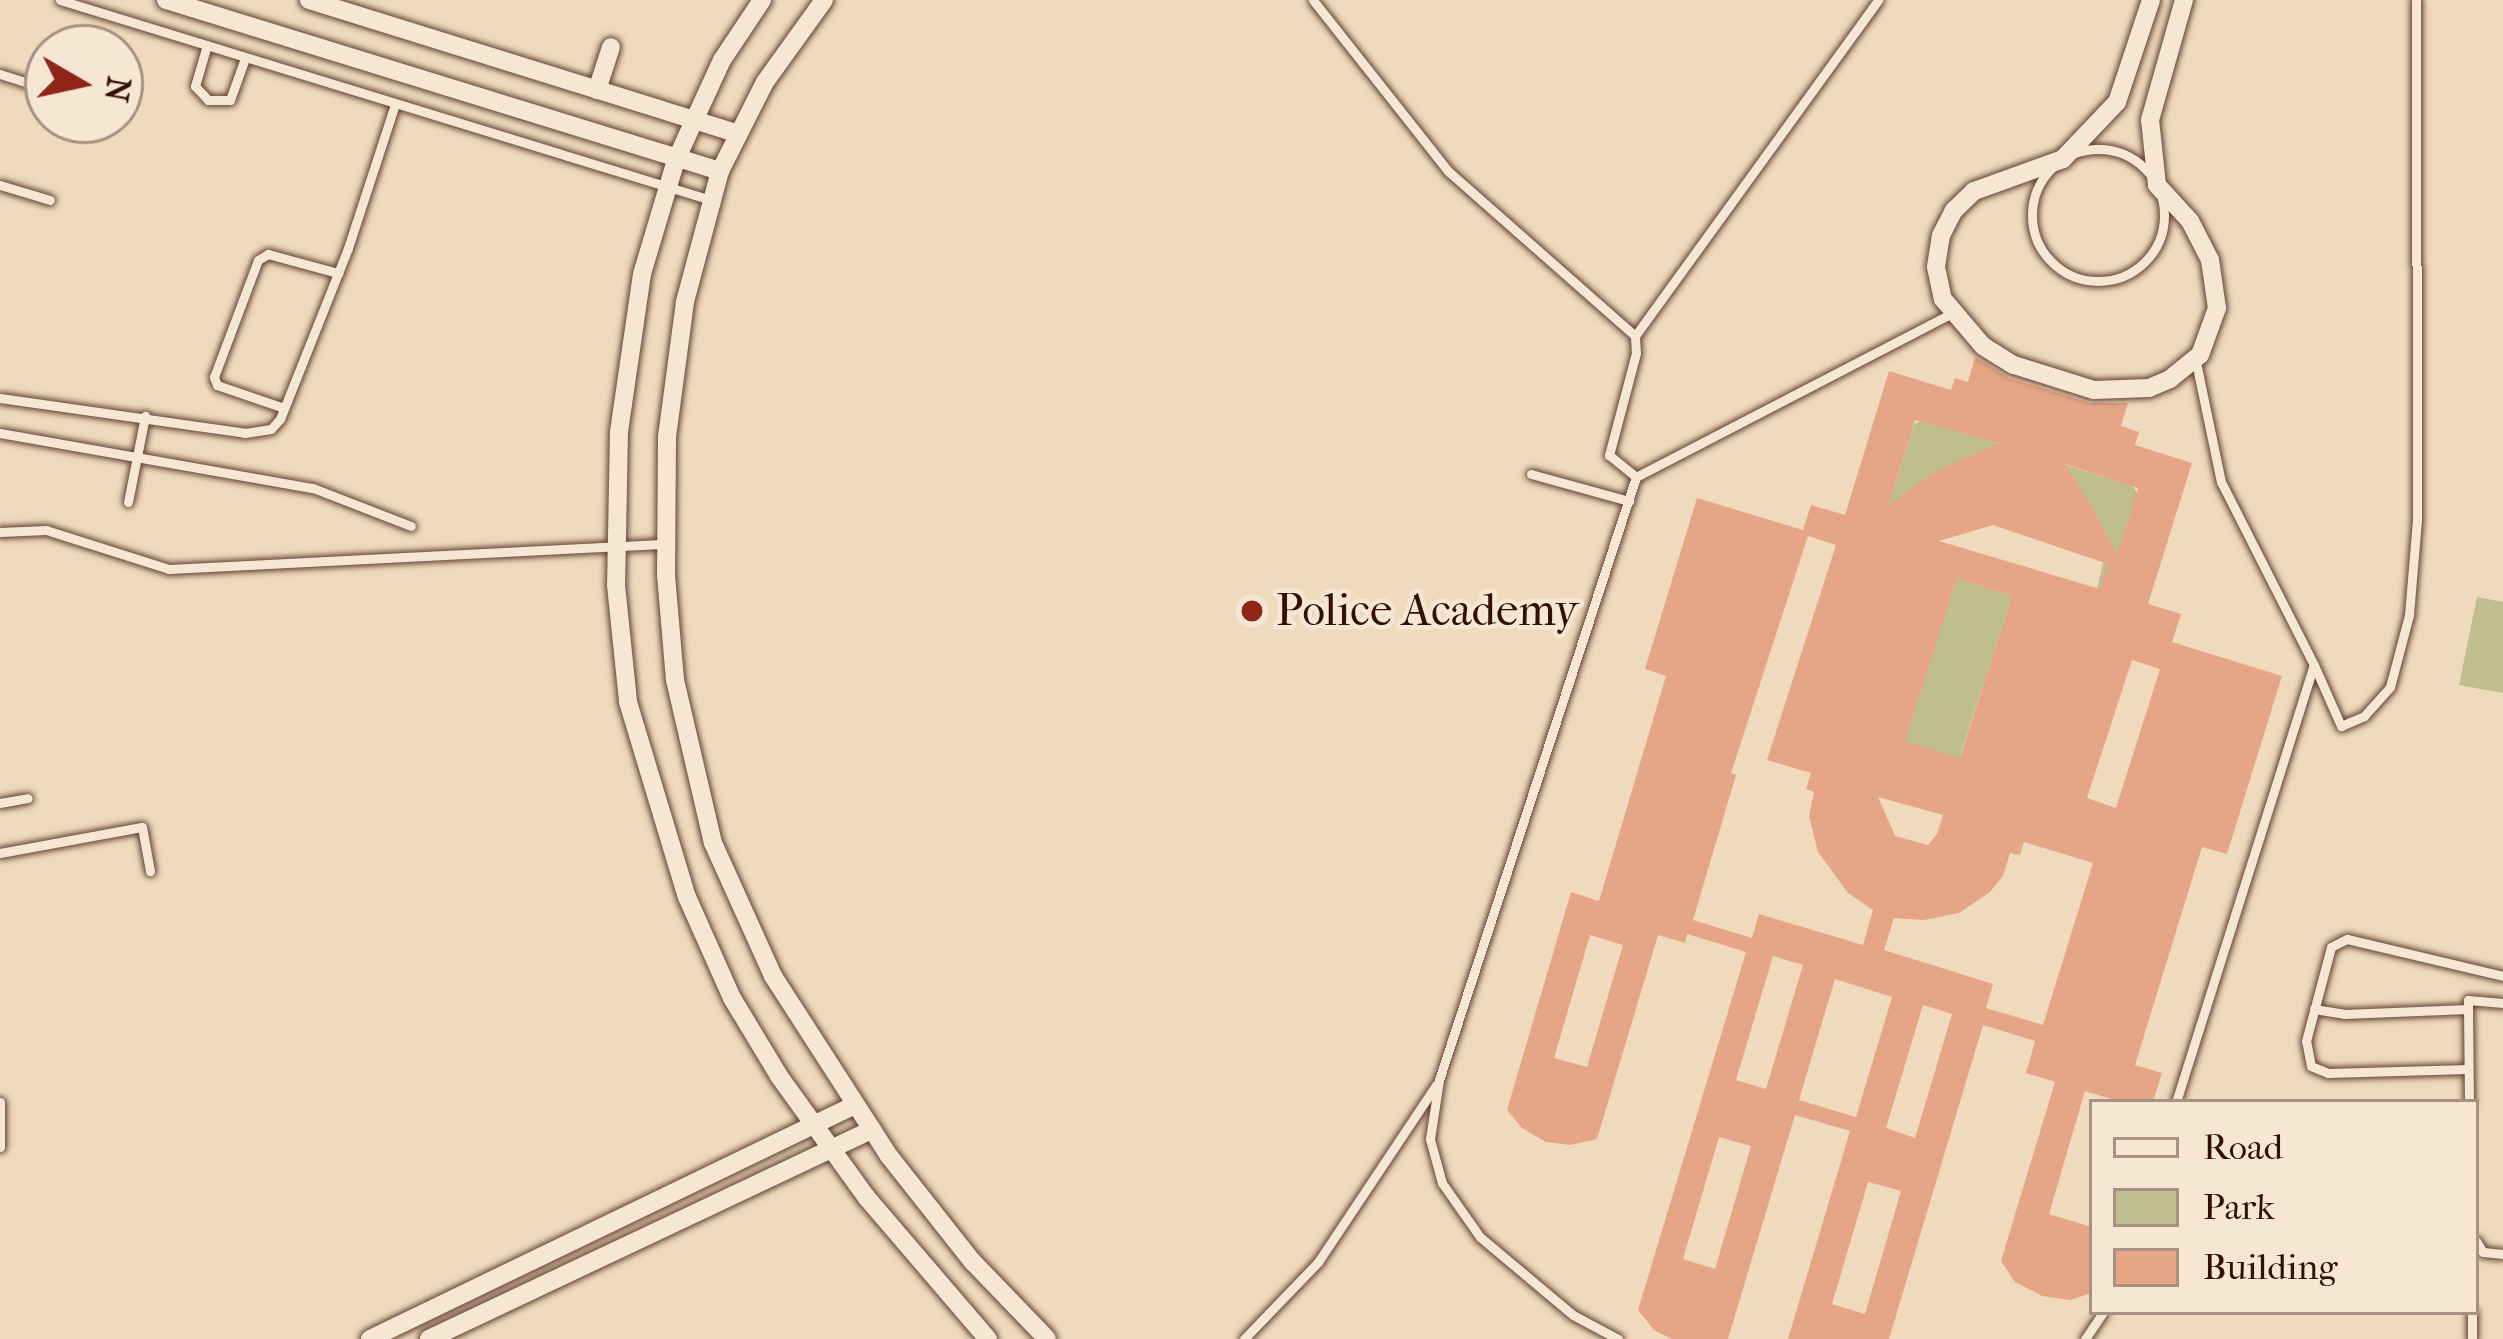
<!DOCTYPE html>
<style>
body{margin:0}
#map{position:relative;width:2503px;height:1339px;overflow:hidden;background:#f0dabd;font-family:"IM FELL French Canon",serif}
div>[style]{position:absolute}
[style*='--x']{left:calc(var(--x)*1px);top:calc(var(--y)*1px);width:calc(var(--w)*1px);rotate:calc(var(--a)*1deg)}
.green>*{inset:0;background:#bebe8e;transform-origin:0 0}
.building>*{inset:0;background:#e6a685}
.roads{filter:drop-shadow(0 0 3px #624232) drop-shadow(0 0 3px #624232)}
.service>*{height:9px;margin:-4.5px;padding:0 4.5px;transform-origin:4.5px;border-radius:4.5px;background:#f5e7d4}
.service>.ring{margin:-4.5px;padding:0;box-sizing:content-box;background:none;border:9px solid #f5e7d4;border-radius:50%}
.minor>*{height:18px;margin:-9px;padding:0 9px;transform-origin:9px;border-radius:9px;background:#f5e7d4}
.dots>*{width:33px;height:33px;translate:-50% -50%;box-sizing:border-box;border:6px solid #f5e7d4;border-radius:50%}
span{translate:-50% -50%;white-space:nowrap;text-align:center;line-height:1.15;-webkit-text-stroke:9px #f5e7d4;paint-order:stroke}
.poi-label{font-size:45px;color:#321003}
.left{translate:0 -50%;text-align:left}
.legend{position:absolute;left:2089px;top:1099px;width:390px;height:216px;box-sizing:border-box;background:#f5e7d4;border:3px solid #a79180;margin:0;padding:15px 21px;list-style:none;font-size:36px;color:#321003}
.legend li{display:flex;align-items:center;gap:24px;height:60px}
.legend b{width:60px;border:3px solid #a79180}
.north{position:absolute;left:24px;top:24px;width:120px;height:120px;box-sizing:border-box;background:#f5e7d4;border:3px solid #a79180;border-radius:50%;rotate:99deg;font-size:33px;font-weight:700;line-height:48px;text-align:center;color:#321003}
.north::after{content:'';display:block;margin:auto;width:42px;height:54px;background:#8f2418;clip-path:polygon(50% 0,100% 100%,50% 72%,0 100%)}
</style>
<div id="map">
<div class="green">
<i style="clip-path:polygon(1921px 421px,1997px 442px,1995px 451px,1932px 473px,1882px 525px,1914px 424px)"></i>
<i style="clip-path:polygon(2063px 464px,2133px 486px,2137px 493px,2106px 591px,2097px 589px,2104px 559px)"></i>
<i style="left:1957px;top:578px;width:58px;height:171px;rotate:18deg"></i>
<i style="clip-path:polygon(2477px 597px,2503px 602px,2503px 693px,2459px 685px)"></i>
</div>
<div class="building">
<i style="clip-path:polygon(evenodd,1975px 357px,2009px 378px,2090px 403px,2128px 403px,2121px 426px,2139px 432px,2135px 445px,2192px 463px,2148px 604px,2181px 614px,2172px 642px,2282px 676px,2227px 854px,2202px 847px,2135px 1065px,2162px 1073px,2153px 1102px,2121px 1102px,2085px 1091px,2049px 1214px,2092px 1227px,2092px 1293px,2070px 1300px,2042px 1296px,2015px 1282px,2001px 1261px,2055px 1082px,2026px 1073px,2035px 1041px,1983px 1025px,1889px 1339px,1788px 1339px,1850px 1131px,1795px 1115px,1728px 1339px,1672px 1339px,1654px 1330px,1638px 1310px,1746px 952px,1687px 934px,1685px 943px,1658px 935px,1597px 1139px,1570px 1145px,1546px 1142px,1522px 1128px,1507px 1110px,1571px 892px,1599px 901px,1666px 676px,1645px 669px,1697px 498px,1803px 530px,1811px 505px,1845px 515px,1889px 371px,1951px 390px,1955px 378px,1968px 382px,1975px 357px,1915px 420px,1999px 443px,1932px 473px,1888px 506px,1915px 420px,1975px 357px,2065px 464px,2138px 488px,2117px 555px,2092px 507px,2065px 464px,1975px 357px,1993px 525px,2108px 564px,2100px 589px,1939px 541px,1993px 525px,1975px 357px,1808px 536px,1836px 545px,1767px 760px,1811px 773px,1806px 789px,1814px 792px,1809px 816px,1818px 852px,1848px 893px,1873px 910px,1863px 945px,1759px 914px,1752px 938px,1693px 920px,1736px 775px,1731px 773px,1808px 536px,1975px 357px,1957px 578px,2012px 596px,1960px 758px,1905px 741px,1957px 578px,1975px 357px,2132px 660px,2160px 669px,2116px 808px,2087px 798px,2132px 660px,1975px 357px,1878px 797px,1943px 815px,1937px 834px,1928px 845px,1895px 836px,1878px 797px,1975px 357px,2024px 842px,2093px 863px,2043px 1025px,1986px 1008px,1993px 984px,1884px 950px,1894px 918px,1924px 920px,1959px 913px,1990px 892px,2003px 876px,2010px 853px,2020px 855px,2024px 842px,1975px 357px,1590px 935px,1623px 945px,1587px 1067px,1554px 1058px,1590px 935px,1975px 357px,1773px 956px,1803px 965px,1766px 1089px,1736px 1080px,1773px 956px,1975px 357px,1835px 979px,1892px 997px,1856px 1117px,1799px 1100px,1835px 979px,1975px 357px,1923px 1005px,1952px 1014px,1915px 1138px,1886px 1128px,1923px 1005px,1975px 357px,1719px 1137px,1751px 1146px,1715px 1269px,1683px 1259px,1719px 1137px,1975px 357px,1868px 1182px,1901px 1191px,1865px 1314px,1832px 1304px,1868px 1182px)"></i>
</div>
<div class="roads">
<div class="service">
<i style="--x:60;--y:0;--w:681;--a:17.08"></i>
<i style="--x:1313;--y:0;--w:218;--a:51.7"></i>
<i style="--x:1448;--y:171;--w:249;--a:41.4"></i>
<i style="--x:1635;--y:336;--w:17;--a:87"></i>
<i style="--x:1636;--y:353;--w:106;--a:104.8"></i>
<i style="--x:1609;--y:455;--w:35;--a:39"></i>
<i style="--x:207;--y:45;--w:43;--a:106.3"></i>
<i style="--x:195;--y:86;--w:19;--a:47"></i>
<i style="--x:208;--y:100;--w:22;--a:0"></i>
<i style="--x:230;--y:100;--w:45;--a:-70.3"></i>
<i style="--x:0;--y:74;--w:46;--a:17.7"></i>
<i class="ring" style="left:2032px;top:149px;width:123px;height:123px"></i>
<i style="--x:0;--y:185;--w:52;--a:16.7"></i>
<i style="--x:1635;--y:336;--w:415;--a:-54.1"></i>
<i style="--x:0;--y:398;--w:247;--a:8.1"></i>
<i style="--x:245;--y:433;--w:26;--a:-9"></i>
<i style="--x:271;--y:429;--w:13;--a:-48"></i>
<i style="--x:280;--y:419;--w:184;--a:-68.3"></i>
<i style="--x:348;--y:248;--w:151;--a:-71.9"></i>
<i style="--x:284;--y:408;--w:71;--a:-161.1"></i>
<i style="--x:217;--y:385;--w:9;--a:-111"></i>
<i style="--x:214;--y:377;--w:125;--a:-69.4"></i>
<i style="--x:258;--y:260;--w:12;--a:-31"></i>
<i style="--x:268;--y:254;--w:73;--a:15.2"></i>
<i style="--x:0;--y:433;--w:318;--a:10"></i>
<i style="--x:313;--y:488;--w:105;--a:21.2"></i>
<i style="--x:1531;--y:474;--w:102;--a:15.4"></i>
<i style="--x:128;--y:502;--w:88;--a:-78.8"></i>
<i style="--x:0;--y:532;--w:46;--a:-2.5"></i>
<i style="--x:46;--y:530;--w:129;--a:17.6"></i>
<i style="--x:169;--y:569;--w:498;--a:-2.9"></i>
<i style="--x:2314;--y:665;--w:67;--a:66.1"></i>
<i style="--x:2341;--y:726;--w:25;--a:-23"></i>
<i style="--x:2364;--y:716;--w:39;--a:-48"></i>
<i style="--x:2390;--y:687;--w:74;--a:-75.2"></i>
<i style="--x:2409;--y:615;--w:95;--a:-85.2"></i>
<i style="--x:2417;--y:520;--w:520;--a:-90.11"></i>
<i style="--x:0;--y:803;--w:28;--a:-10"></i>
<i style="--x:0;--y:853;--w:144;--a:-10.4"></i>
<i style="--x:142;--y:827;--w:45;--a:79.7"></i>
<i style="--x:2314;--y:1009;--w:30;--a:9"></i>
<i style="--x:2344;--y:1014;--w:124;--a:-2.3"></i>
<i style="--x:2468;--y:1069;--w:140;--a:178.4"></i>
<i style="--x:2328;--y:1073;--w:18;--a:-158"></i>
<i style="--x:2311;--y:1066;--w:25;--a:-101"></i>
<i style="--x:2306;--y:1041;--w:97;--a:-75.1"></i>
<i style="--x:2331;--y:947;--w:18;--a:-27"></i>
<i style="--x:2347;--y:939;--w:160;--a:13.3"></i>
<i style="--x:0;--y:1102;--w:45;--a:90"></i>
<i style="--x:2176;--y:1102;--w:458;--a:-72.5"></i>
<i style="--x:2314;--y:665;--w:205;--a:-116.9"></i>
<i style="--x:2221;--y:482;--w:123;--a:-101.8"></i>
<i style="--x:2469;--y:1102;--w:102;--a:-90.6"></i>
<i style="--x:2468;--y:1000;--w:35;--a:5"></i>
<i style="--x:2476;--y:1241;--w:13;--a:58"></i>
<i style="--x:2483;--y:1252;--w:20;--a:6"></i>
<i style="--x:2472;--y:1312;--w:27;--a:90"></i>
<i style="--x:1244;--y:1339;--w:107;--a:-46.1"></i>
<i style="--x:1318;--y:1262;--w:213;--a:-56.3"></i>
<i style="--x:1618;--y:1339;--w:51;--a:-151.9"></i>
<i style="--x:1573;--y:1315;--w:121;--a:-140"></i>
<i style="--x:1480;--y:1237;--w:66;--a:-125.1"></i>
<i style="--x:1442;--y:1183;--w:46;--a:-105.3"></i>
<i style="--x:1430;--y:1139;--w:60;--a:-81.3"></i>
<i style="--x:1439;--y:1080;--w:634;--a:-71.91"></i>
<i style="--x:1636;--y:477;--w:356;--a:-27.4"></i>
<i style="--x:2085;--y:1339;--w:32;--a:-56"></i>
</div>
<div class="minor">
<i style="--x:166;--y:0;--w:580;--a:17.15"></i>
<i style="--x:309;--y:0;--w:450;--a:17.3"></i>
<i style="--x:762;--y:0;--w:72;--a:123.7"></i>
<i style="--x:722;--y:60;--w:110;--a:114.7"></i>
<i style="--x:676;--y:160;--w:119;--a:106.6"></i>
<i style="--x:642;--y:274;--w:160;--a:98.3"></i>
<i style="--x:619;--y:432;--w:153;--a:91.1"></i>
<i style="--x:616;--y:585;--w:118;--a:84.1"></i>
<i style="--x:628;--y:702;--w:204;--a:73.2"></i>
<i style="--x:687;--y:897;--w:111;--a:66"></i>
<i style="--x:732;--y:998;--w:91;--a:58.9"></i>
<i style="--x:779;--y:1076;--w:150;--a:54.2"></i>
<i style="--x:867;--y:1198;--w:186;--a:49.4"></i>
<i style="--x:824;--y:0;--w:101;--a:125.7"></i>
<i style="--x:765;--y:82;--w:100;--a:116.8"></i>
<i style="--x:720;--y:171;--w:136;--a:105"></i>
<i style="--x:685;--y:302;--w:136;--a:97.6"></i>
<i style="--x:667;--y:437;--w:138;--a:90.4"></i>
<i style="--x:666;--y:575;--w:105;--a:85.1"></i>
<i style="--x:675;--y:680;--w:167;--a:76.9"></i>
<i style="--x:713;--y:843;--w:146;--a:65.7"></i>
<i style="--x:773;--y:976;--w:214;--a:57.2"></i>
<i style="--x:889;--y:1156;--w:134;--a:51.7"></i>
<i style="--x:972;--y:1261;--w:108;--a:46.1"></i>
<i style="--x:2151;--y:0;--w:108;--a:108.4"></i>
<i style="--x:2117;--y:102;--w:79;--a:133.5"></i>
<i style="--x:2063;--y:159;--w:95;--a:160.2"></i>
<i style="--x:1974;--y:191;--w:28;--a:136"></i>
<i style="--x:1954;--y:210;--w:28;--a:117"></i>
<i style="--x:1941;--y:235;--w:32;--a:99"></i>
<i style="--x:1936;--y:267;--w:33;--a:78"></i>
<i style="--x:1943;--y:299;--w:62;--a:49.6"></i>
<i style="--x:1983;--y:346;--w:36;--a:32"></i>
<i style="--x:2014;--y:365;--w:84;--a:17.4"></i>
<i style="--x:2094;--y:390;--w:55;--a:-2.1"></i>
<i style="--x:2149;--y:388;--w:23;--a:-23"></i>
<i style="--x:2170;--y:379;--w:38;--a:-39"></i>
<i style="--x:2200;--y:355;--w:50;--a:-70.1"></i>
<i style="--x:2217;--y:308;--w:49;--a:-98.3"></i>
<i style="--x:2210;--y:260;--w:44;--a:-117.1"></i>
<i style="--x:2190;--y:221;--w:49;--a:-132.5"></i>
<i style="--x:2157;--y:185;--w:65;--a:-96.1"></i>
<i style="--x:2150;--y:120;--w:125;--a:-74.2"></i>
<i style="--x:597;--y:90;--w:45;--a:-72"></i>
<i style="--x:370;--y:1339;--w:538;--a:-25.76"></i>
<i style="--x:429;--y:1339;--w:490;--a:-25.3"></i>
</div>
</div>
<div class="dots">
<i style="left:1252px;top:611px;background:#8f2418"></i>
</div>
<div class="poi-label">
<span class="left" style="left:1276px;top:611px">Police Academy</span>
</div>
<ul class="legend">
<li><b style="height:15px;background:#f5e7d4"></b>Road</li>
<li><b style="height:33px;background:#bebe8e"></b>Park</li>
<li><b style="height:33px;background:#e6a685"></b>Building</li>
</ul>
<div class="north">N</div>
</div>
